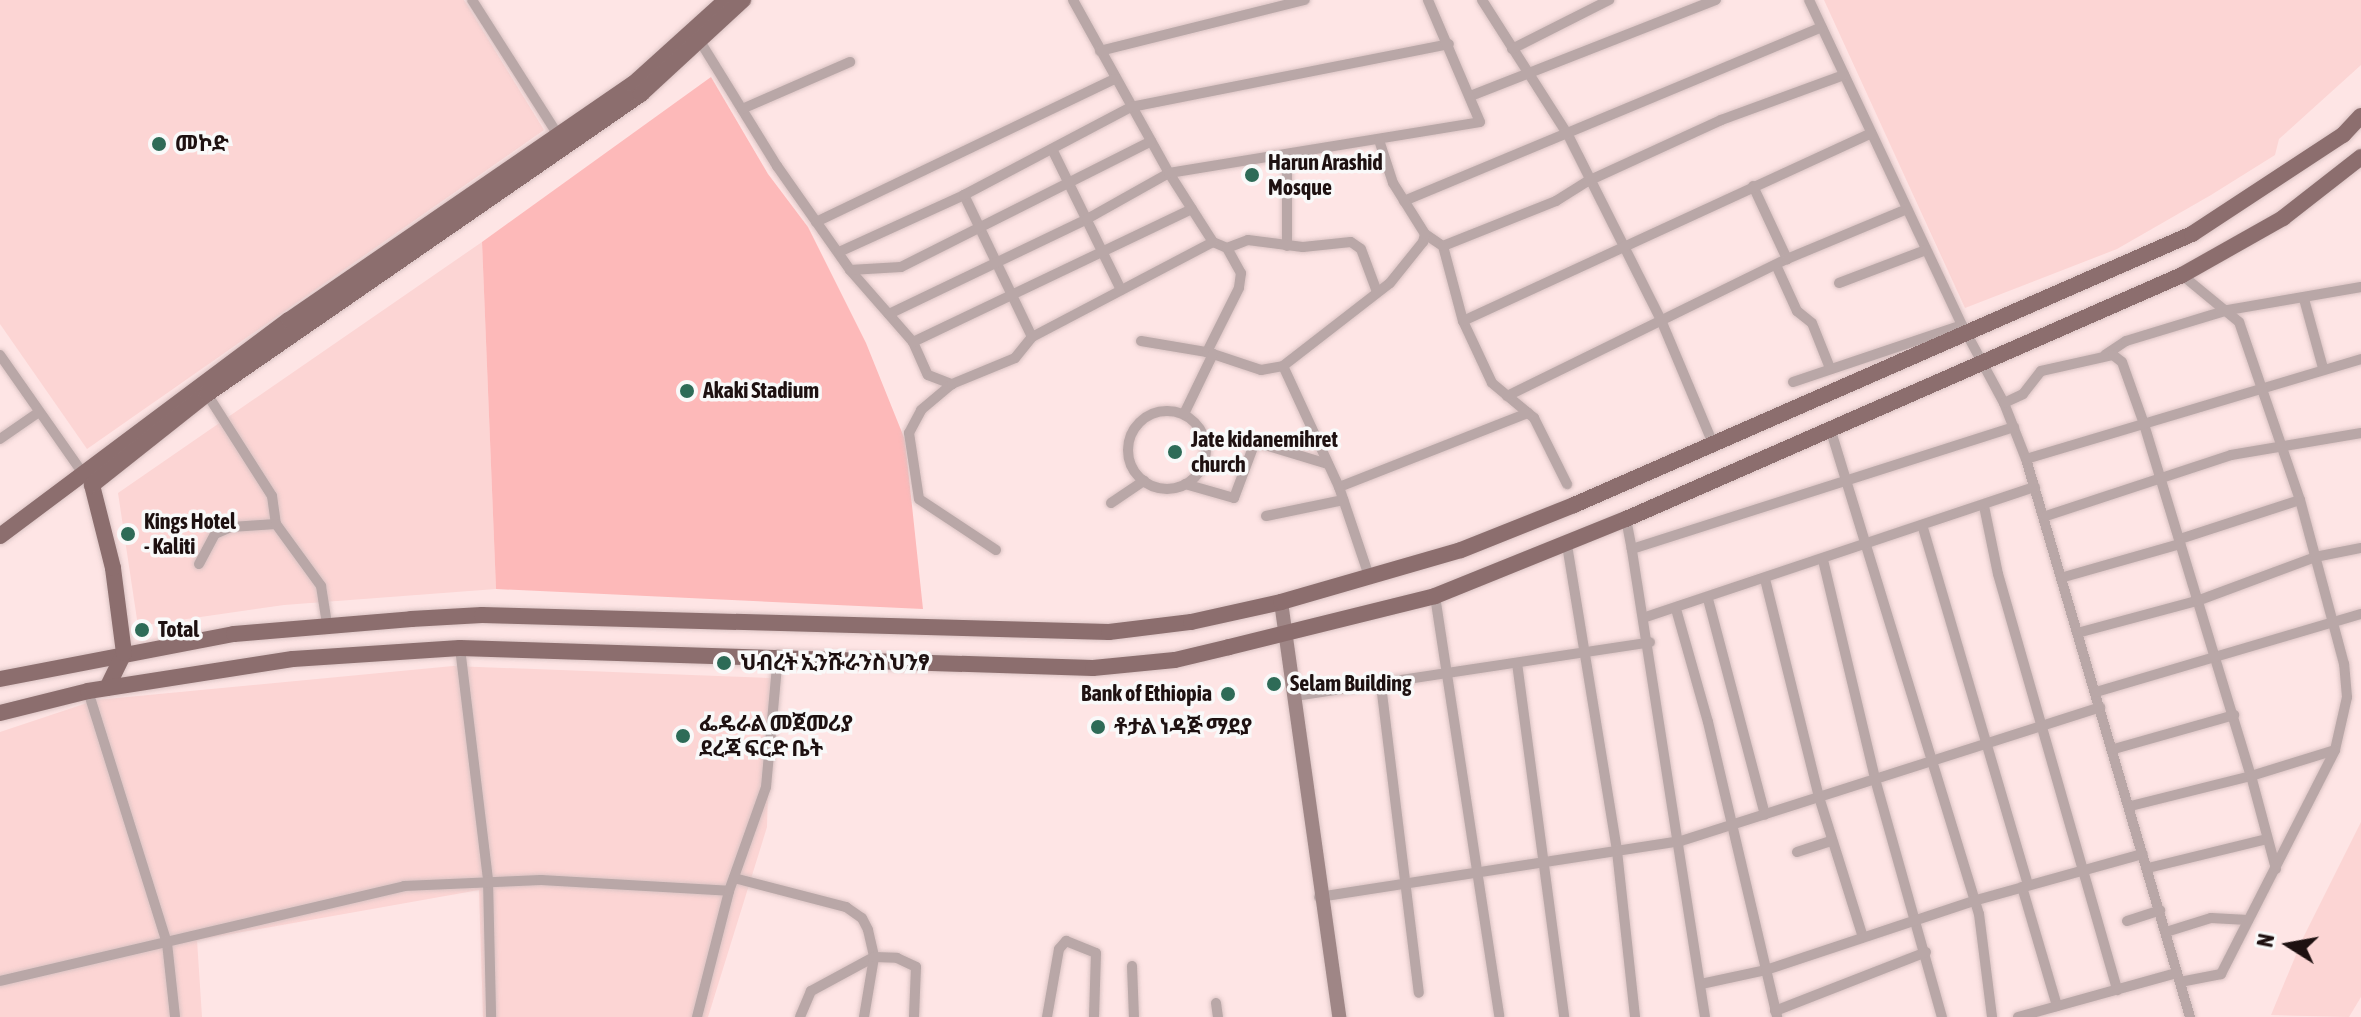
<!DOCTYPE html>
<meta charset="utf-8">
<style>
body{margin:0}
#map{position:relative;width:2361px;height:1017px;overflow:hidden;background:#fee5e5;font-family:"Asap Condensed","Noto Sans Ethiopic",sans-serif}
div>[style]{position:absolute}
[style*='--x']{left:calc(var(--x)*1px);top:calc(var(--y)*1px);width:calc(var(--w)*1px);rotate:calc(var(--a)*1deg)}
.built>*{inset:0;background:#fcd5d4}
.green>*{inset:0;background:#fdb9b9}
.roads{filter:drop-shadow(0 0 2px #dac3c3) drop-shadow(0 0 2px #dac3c3)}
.street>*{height:10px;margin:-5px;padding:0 5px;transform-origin:5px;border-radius:5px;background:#b9a7a7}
.street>.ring{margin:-5px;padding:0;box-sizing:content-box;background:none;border:10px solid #b9a7a7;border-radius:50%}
.secondary>*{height:14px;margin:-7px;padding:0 7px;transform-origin:7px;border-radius:7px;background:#9f8686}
.primary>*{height:16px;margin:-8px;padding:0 8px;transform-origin:8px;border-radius:8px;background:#8c6e6e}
.dots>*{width:22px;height:22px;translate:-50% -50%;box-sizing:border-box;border:4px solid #f9f9f9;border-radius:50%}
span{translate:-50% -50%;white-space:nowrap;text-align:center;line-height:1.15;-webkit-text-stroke:7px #f9f9f9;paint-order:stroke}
.poi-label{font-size:22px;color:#1e1111;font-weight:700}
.left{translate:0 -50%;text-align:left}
.right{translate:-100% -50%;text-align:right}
.north{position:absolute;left:2249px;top:905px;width:80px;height:80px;-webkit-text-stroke:6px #f9f9f9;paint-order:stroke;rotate:281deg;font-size:22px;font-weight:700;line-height:32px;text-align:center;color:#1e1111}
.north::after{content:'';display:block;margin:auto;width:28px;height:36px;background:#1e1111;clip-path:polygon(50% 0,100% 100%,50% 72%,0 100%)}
</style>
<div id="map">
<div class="built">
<i style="clip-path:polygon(0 0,464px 0,544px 130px,87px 449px,0 324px)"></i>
<i style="clip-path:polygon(1824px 0,2361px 0,2361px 65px,2279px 139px,2275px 155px,2211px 195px,2117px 249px,1965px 308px)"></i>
<i style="clip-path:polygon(482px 242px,496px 589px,284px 605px,138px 626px,118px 493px)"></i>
<i style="clip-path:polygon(453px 666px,771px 678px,767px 827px,708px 1017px,483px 1017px,479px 890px,197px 940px,202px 1017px,0 1017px,0 732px,96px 700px)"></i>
<i style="clip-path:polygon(2361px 822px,2361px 997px,2349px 1017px,2271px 1015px,2303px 938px)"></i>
</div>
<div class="green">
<i style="clip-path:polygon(711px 77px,768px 174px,808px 227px,866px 343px,905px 440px,923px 609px,496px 589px,482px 242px)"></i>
</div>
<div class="roads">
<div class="street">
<i style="--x:472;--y:0;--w:164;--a:57.5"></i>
<i style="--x:1073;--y:0;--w:198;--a:61"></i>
<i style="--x:1169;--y:173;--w:82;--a:57.5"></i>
<i style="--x:1213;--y:242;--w:15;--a:23"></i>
<i style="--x:1227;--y:248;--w:29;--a:61"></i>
<i style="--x:1241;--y:273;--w:15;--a:98"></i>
<i style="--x:1239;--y:288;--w:72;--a:116.6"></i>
<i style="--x:1482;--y:0;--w:160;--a:57.5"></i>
<i style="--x:1568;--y:135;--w:207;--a:63.3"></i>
<i style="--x:1661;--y:320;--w:134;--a:67.2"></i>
<i style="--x:1809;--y:0;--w:359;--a:64.8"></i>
<i style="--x:1962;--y:325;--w:89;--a:61.7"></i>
<i style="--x:2004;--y:403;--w:60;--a:68.6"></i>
<i style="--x:2026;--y:459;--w:582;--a:73.62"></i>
<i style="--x:701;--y:43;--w:145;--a:58.3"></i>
<i style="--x:777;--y:166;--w:127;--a:54.9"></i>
<i style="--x:850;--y:270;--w:96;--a:48.8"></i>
<i style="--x:913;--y:342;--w:36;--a:66"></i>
<i style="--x:928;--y:375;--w:26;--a:21"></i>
<i style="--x:1512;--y:49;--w:109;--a:-26.8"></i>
<i style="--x:1100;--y:51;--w:211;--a:-14"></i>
<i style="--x:1473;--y:95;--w:261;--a:-21.4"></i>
<i style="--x:742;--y:109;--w:118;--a:-23.5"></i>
<i style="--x:1052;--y:149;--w:157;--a:63.9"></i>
<i style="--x:1287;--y:155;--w:91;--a:90"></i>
<i style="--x:1753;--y:186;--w:81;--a:65"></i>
<i style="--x:964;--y:195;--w:157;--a:64.4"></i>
<i style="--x:1404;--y:201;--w:452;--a:-22.6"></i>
<i style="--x:816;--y:222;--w:331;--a:-25.6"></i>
<i style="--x:1425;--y:234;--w:22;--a:34"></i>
<i style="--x:1443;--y:246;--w:78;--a:75.1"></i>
<i style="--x:1463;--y:321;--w:68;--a:64.9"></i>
<i style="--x:1492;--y:383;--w:55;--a:39.8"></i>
<i style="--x:1534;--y:418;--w:74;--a:63.4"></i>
<i style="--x:1443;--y:246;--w:122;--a:-21.7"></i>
<i style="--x:1556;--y:201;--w:38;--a:-32"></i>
<i style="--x:1588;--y:181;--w:146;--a:-24.6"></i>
<i style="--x:1721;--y:120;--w:131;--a:-20.1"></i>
<i style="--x:1227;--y:248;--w:22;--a:-21"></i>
<i style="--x:1248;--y:240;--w:55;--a:7.3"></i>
<i style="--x:1303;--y:247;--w:48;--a:-5.9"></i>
<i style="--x:1351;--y:242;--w:12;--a:35"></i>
<i style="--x:1361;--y:249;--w:46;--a:69.6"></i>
<i style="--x:839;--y:252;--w:137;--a:-24.5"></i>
<i style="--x:964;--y:195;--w:189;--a:-27.8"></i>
<i style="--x:1131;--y:107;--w:324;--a:-11.2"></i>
<i style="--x:1776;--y:265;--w:51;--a:65.5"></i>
<i style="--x:1797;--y:311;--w:19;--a:39"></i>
<i style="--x:1812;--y:323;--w:48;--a:68.2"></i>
<i style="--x:850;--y:270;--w:51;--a:-3.4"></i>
<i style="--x:901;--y:267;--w:280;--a:-26.7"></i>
<i style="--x:1839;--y:283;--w:93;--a:-20.8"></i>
<i style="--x:2304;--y:299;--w:72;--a:74.6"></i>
<i style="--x:889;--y:314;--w:220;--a:-25.6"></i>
<i style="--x:1087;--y:219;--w:94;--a:-29.3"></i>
<i style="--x:1169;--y:173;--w:315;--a:-9.3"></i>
<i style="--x:1480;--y:122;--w:133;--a:-113.1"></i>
<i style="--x:1463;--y:321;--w:449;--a:-24.7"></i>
<i style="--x:1141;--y:341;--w:67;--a:9.5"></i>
<i style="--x:1207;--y:352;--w:57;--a:18.4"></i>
<i style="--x:1261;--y:370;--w:22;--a:-10"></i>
<i style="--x:913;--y:342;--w:309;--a:-25.5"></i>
<i style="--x:0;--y:355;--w:150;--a:55"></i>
<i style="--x:2105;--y:355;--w:25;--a:-34"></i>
<i style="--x:2126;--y:341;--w:107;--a:-16.9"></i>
<i style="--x:2228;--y:310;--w:135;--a:-9.8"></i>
<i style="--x:1793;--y:382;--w:178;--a:-18.6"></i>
<i style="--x:207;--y:394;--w:121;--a:57.5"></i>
<i style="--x:272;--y:496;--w:28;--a:82"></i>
<i style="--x:1507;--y:396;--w:312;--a:-26.1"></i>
<i style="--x:1787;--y:259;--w:130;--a:-22.6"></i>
<i style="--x:2004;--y:403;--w:21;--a:-25"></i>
<i style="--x:2023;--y:394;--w:29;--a:-52"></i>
<i style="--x:2041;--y:371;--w:74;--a:-12.5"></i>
<i style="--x:2113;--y:355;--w:11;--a:38"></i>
<i style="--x:2122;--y:362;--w:63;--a:70.4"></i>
<i style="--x:2143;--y:421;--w:371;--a:73.1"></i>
<i style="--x:2251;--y:776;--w:124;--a:166"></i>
<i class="ring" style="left:1128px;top:411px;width:68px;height:68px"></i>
<i style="--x:1184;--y:414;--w:67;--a:-64.2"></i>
<i style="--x:1830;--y:428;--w:508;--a:72.96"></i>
<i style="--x:1979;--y:914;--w:104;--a:82.8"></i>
<i style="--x:0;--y:439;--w:47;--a:-34.7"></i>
<i style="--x:2026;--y:459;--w:350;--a:-16.6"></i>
<i style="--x:1185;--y:484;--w:51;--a:15.9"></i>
<i style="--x:1234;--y:498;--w:60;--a:-69.4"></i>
<i style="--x:1255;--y:442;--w:76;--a:16.8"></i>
<i style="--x:1339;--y:487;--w:203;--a:-21.4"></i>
<i style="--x:1111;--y:503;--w:40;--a:-34"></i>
<i style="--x:1984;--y:506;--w:69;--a:78.4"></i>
<i style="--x:1998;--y:574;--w:433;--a:74"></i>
<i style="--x:1266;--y:516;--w:79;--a:-11.7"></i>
<i style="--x:2046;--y:516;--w:195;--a:-18.2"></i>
<i style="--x:2231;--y:455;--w:132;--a:-9.6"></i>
<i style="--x:1626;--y:519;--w:31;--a:79"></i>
<i style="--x:1923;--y:528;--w:372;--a:73.6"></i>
<i style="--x:2180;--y:539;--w:126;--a:-18"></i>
<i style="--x:2300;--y:500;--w:188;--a:-108.9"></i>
<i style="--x:2239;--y:322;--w:74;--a:-140.5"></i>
<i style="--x:1567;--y:545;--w:310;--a:80.7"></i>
<i style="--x:1617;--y:851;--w:167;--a:83.8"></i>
<i style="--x:996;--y:550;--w:92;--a:-146.5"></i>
<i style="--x:919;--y:499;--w:67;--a:-98.6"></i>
<i style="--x:909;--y:433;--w:26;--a:-62"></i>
<i style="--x:921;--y:410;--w:40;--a:-40"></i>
<i style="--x:952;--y:384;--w:68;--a:-22.4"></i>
<i style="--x:1015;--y:358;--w:27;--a:-51"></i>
<i style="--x:1032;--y:337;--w:204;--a:-27.7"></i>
<i style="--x:1823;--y:560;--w:225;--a:76.6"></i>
<i style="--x:1875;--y:779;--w:247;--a:74.3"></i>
<i style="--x:199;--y:564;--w:34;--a:-62"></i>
<i style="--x:215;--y:534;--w:17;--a:-24"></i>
<i style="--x:231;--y:527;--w:45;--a:-3.8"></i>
<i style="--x:276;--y:524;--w:77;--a:54"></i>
<i style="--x:321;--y:586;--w:38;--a:81"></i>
<i style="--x:2064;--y:577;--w:121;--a:-15.9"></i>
<i style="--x:1370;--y:579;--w:97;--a:-108.6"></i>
<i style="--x:1339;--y:487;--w:133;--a:-114.8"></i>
<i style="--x:1283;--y:366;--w:135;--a:-37.8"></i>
<i style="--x:1390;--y:283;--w:53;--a:-51.2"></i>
<i style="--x:1423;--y:242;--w:8;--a:-76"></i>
<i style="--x:1425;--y:234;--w:60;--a:-122.1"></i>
<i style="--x:1393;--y:183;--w:45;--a:-108"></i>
<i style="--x:1765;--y:579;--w:225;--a:76.1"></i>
<i style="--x:1819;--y:797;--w:147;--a:72.6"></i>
<i style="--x:1435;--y:596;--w:425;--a:81.3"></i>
<i style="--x:1708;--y:599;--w:223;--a:75.2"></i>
<i style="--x:1676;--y:609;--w:117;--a:74.2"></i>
<i style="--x:1708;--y:722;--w:303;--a:76.8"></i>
<i style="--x:1646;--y:617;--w:410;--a:-18.5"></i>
<i style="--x:2081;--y:632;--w:120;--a:-15"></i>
<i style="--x:2197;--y:601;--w:126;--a:-20.4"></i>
<i style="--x:2315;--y:557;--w:47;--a:-11.1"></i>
<i style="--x:460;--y:648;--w:234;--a:83.1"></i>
<i style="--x:488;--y:880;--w:137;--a:88.7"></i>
<i style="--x:1517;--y:663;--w:357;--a:82.4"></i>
<i style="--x:1381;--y:685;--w:310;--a:83"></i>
<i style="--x:88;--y:691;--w:264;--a:72.6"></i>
<i style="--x:167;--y:943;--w:74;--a:83.8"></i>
<i style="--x:2096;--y:692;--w:276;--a:-16.4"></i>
<i style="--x:1295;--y:696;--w:359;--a:-8.6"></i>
<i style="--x:2114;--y:749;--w:125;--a:-15.8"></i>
<i style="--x:1797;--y:852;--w:36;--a:-18"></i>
<i style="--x:2148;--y:868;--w:122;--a:-13.7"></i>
<i style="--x:2276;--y:869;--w:96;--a:-105"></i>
<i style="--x:2251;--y:776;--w:88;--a:-17.2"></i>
<i style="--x:2335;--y:750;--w:54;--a:-77.2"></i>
<i style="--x:2347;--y:697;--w:33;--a:-95"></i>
<i style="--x:2344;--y:664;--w:170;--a:-105"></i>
<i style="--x:734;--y:878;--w:116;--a:14.5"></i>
<i style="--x:846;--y:907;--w:19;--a:35"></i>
<i style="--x:862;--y:918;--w:13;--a:63"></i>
<i style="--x:868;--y:930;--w:28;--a:77"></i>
<i style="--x:874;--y:957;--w:72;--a:151.6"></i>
<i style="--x:811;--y:991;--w:28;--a:113"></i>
<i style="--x:2022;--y:887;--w:124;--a:73.6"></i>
<i style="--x:1319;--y:897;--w:366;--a:-8.8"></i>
<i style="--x:1681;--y:841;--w:440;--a:-17.7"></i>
<i style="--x:2127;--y:921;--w:35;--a:-18"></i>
<i style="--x:2166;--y:932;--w:47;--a:-17.3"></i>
<i style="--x:2211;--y:918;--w:37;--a:3"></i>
<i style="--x:1132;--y:966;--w:51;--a:87.8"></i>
<i style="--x:0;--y:981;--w:415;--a:-13.2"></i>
<i style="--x:404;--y:886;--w:137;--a:-2.5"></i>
<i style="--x:541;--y:880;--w:188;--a:3.3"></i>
<i style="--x:2180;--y:982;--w:42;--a:-11"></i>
<i style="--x:2221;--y:974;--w:251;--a:-63"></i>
<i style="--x:1701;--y:984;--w:66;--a:-12.2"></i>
<i style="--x:1766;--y:970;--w:218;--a:-18.4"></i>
<i style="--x:1973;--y:901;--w:176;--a:-15.5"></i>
<i style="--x:1216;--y:1003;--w:14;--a:82"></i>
<i style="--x:1775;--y:1011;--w:162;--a:-21.3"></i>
<i style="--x:697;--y:1017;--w:130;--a:-75.7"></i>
<i style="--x:729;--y:891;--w:110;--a:-70.4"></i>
<i style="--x:766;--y:787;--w:133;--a:-84.8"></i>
<i style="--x:864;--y:1017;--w:61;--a:-80.5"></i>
<i style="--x:874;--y:957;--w:23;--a:2"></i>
<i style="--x:897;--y:958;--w:21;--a:25"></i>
<i style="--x:916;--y:967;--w:50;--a:92.3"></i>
<i style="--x:1047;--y:1017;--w:69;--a:-80"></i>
<i style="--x:1059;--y:949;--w:11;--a:-49"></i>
<i style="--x:1066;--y:941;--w:32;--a:22"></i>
<i style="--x:1096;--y:953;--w:64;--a:91.8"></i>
<i style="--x:1705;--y:1017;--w:474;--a:-98.9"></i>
<i style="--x:1632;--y:549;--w:401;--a:-17.7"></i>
<i style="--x:2018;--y:1017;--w:165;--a:-15.5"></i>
</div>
<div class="secondary">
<i style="--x:1281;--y:602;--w:419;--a:82"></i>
</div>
<div class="primary">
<i style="--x:0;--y:536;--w:361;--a:-36.8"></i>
<i style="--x:289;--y:320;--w:417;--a:-34.5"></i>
<i style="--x:633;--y:84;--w:125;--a:-42.1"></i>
<i style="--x:0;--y:679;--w:238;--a:-10.9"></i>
<i style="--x:234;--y:634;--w:178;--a:-4.8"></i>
<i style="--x:411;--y:619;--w:71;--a:-3.2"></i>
<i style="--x:482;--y:615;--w:627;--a:1.55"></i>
<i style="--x:1109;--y:632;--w:83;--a:-7"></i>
<i style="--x:1191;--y:622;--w:92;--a:-12.5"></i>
<i style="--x:1281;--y:602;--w:187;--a:-16.1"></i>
<i style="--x:1461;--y:550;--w:122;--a:-21.7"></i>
<i style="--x:1574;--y:505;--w:675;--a:-23.68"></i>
<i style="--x:2192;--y:234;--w:181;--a:-33.3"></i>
<i style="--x:2343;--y:135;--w:26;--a:-47"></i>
<i style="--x:107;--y:688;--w:39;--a:-64"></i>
<i style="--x:124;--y:653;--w:86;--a:-97.4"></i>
<i style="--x:113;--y:568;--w:86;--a:-104.2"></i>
<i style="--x:92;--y:485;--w:147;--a:-38.4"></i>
<i style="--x:207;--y:394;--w:528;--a:-34.65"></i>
<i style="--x:641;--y:94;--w:139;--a:-42.7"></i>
<i style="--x:0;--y:713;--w:91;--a:-14"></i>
<i style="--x:88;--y:691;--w:207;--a:-8.9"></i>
<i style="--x:293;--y:659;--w:167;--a:-3.8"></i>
<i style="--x:460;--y:648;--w:633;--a:1.81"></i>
<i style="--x:1093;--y:668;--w:82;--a:-5.6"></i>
<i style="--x:1175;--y:660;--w:56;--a:-13.5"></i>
<i style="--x:1229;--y:647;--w:212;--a:-13.9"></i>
<i style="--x:1435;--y:596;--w:206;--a:-22"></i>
<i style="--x:1626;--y:519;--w:607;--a:-23.69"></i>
<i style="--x:2182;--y:275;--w:116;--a:-29.4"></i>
<i style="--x:2283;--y:218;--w:99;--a:-38"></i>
</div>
</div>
<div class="dots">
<i style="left:159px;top:144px;background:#2e6b57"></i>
<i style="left:1252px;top:175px;background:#2e6b57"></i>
<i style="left:687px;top:391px;background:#2e6b57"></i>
<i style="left:1175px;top:452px;background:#2e6b57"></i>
<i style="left:128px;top:534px;background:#2e6b57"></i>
<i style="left:142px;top:630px;background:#2e6b57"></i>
<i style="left:724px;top:663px;background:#2e6b57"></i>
<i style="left:1274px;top:684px;background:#2e6b57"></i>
<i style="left:1228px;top:694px;background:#2e6b57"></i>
<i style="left:1098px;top:727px;background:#2e6b57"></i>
<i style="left:683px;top:736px;background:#2e6b57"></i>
</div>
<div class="poi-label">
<span class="left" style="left:175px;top:144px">መኮድ</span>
<span class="left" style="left:1268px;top:175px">Harun Arashid<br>Mosque</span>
<span class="left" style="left:703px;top:391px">Akaki Stadium</span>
<span class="left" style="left:1191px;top:452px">Jate kidanemihret<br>church</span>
<span class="left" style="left:144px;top:534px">Kings Hotel<br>- Kaliti</span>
<span class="left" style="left:158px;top:630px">Total</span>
<span class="left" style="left:740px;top:663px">ህብረት ኢንሹራንስ ህንፃ</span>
<span class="left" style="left:1290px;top:684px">Selam Building</span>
<span class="right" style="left:1212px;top:694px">Bank of Ethiopia</span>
<span class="left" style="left:699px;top:736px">ፌዴራል መጀመሪያ<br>ደረጃ ፍርድ ቤት</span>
<span class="left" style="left:1114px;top:727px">ቶታል ነዳጅ ማደያ</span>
</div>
<div class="north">N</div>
</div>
